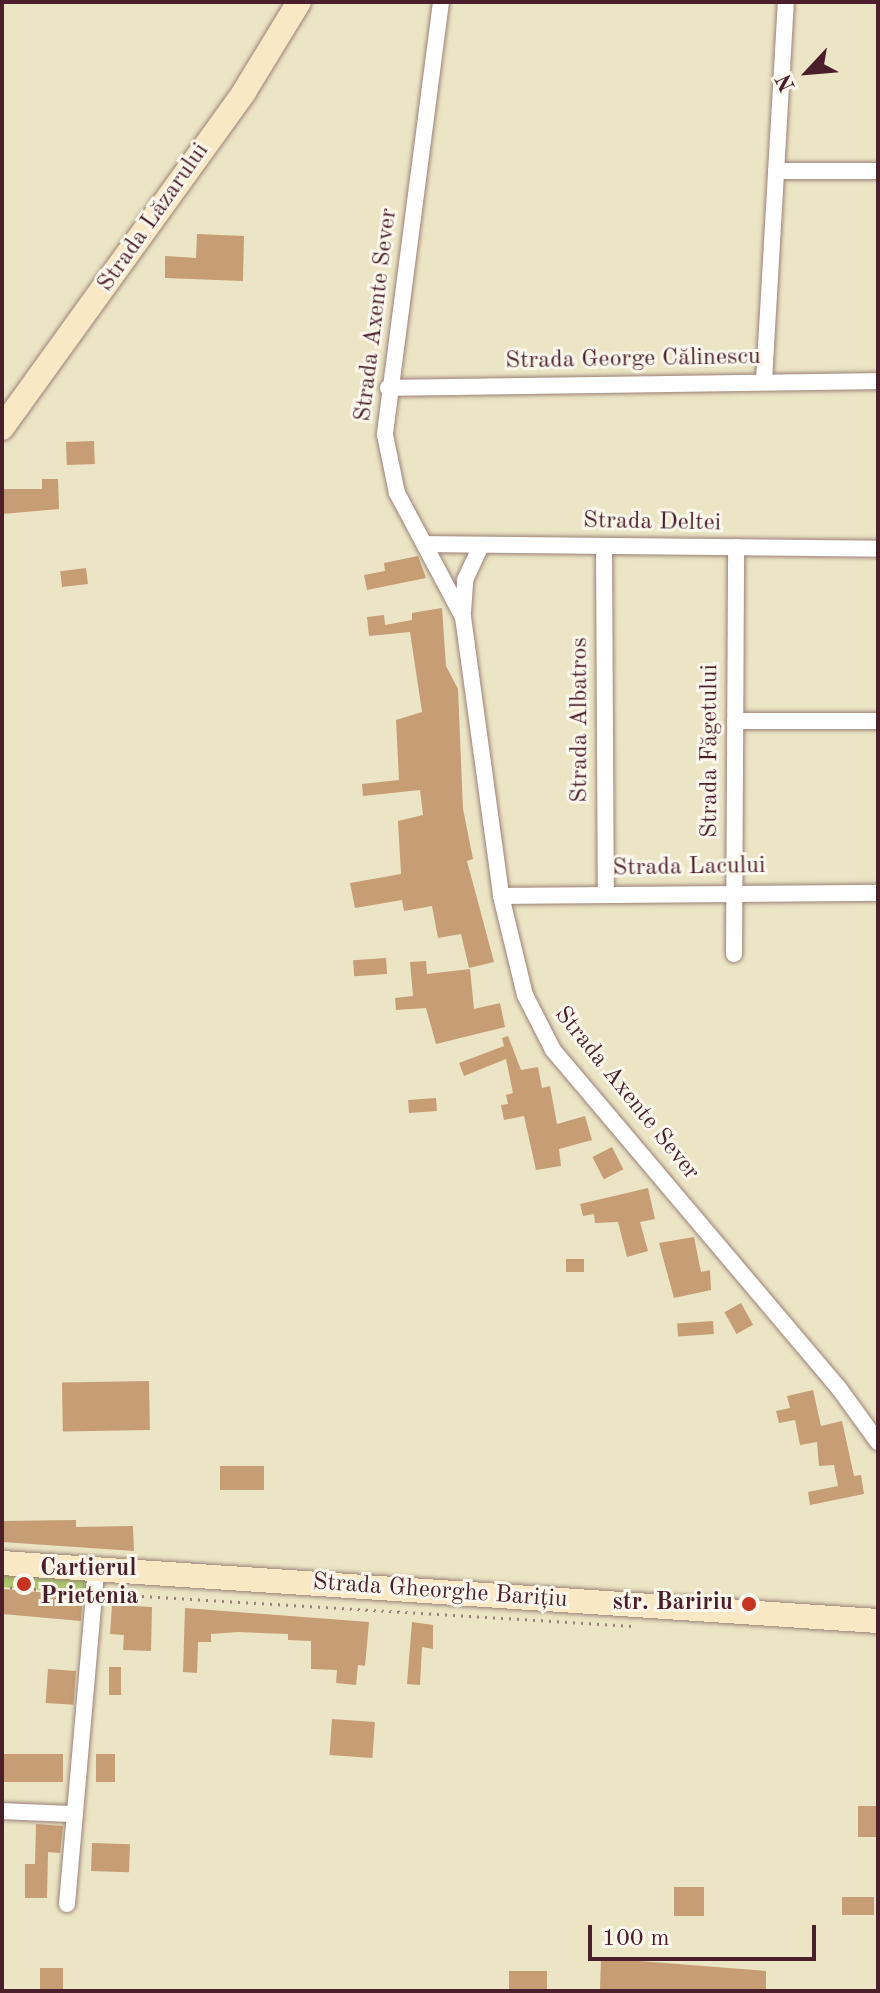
<!DOCTYPE html>
<meta charset="utf-8">
<style>
body{margin:0}
#map{position:relative;width:880px;height:1993px;overflow:hidden;background:#ece5c5;font-family:"Old Standard TT",serif}
div>[style]{position:absolute}
.green>*{inset:0;background:#abc66c;transform-origin:0 0}
.building>*{inset:0;background:#c69d74;transform-origin:0 0}
.path>*{height:3px;margin-top:-1.5px;transform-origin:0;background:repeating-linear-gradient(90deg,#9b8278 0 2px,transparent 0 8px)}
.roads{filter:drop-shadow(0 0 2px #9b8278) drop-shadow(0 0 2px #9b8278)}
.street>*{height:16px;margin:-8px;padding:0 8px;transform-origin:8px;border-radius:8px;background:#fff}
.secondary>*{height:24px;margin:-12px;padding:0 12px;transform-origin:12px;border-radius:12px;background:#f8e8c3}
.dots>*{width:22px;height:22px;translate:-50% -50%;box-sizing:border-box;border:4px solid #fbf7ec;border-radius:50%}
span{translate:-50% -50%;white-space:nowrap;text-align:center;line-height:1.15;-webkit-text-stroke:6px #fbf7ec;paint-order:stroke}
.street-label{font-size:24px;color:#4a1f2b}
.poi-label{font-size:24px;color:#4a1f2b;font-weight:700}
.left{translate:0 -50%;text-align:left}
.right{translate:-100% -50%;text-align:right}
.frame{position:absolute;inset:0;border:4px solid #4a1f2b;pointer-events:none}
.north{position:absolute;left:768px;top:32px;width:80px;height:80px;-webkit-text-stroke:6px #fbf7ec;paint-order:stroke;rotate:244deg;font-size:22px;font-weight:700;line-height:32px;text-align:center;color:#4a1f2b}
.north::after{content:'';display:block;margin:auto;width:28px;height:36px;background:#4a1f2b;clip-path:polygon(50% 0,100% 100%,50% 72%,0 100%)}
.scale{position:absolute;left:588px;top:1925px;width:228px;height:36px;box-sizing:border-box;border:4px solid #4a1f2b;border-top:0;padding-left:10px;font-size:24px;line-height:28px;white-space:nowrap;color:#4a1f2b;-webkit-text-stroke:6px #fbf7ec;paint-order:stroke}
</style>
<div id="map">
<div class="green">
<i style="left:2px;top:1563px;width:94px;height:24px;rotate:4deg"></i>
</div>
<div class="building">
<i style="clip-path:polygon(197px 234px,244px 236px,243px 281px,165px 278px,165px 256px,196px 258px)"></i>
<i style="left:94px;top:441px;width:23px;height:28px;rotate:88deg"></i>
<i style="clip-path:polygon(42px 479px,58px 479px,59px 509px,2px 514px,2px 489px,42px 489px)"></i>
<i style="clip-path:polygon(418px 556px,426px 578px,367px 590px,364px 575px,385px 571px,384px 563px)"></i>
<i style="left:86px;top:568px;width:16px;height:26px;rotate:83deg"></i>
<i style="clip-path:polygon(442px 608px,446px 666px,458px 689px,463px 809px,473px 859px,467px 861px,494px 962px,469px 968px,461px 934px,438px 938px,432px 906px,404px 911px,402px 900px,355px 908px,350px 883px,401px 874px,398px 821px,423px 815px,420px 790px,363px 796px,362px 784px,399px 780px,396px 720px,422px 712px,410px 632px,369px 636px,367px 617px,384px 615px,385px 625px,412px 620px,412px 613px)"></i>
<i style="left:386px;top:958px;width:16px;height:33px;rotate:86deg"></i>
<i style="clip-path:polygon(426px 961px,427px 974px,470px 969px,474px 1009px,500px 1003px,505px 1027px,436px 1044px,426px 1008px,396px 1010px,395px 998px,413px 996px,410px 962px)"></i>
<i style="clip-path:polygon(508px 1036px,521px 1070px,538px 1067px,542px 1088px,550px 1086px,557px 1124px,585px 1116px,592px 1140px,559px 1149px,561px 1166px,536px 1170px,524px 1116px,504px 1120px,501px 1105px,508px 1104px,506px 1095px,513px 1093px,506px 1059px,464px 1076px,459px 1063px,504px 1046px,502px 1038px)"></i>
<i style="left:436px;top:1098px;width:13px;height:28px;rotate:86deg"></i>
<i style="left:612px;top:1147px;width:25px;height:22px;rotate:63deg"></i>
<i style="clip-path:polygon(648px 1188px,655px 1219px,640px 1222px,648px 1251px,627px 1257px,618px 1222px,595px 1223px,594px 1214px,583px 1216px,580px 1204px)"></i>
<i style="clip-path:polygon(694px 1237px,701px 1272px,710px 1270px,711px 1290px,674px 1298px,659px 1243px)"></i>
<i style="left:566px;top:1259px;width:18px;height:13px"></i>
<i style="left:741px;top:1303px;width:25px;height:19px;rotate:61deg"></i>
<i style="left:713px;top:1321px;width:13px;height:36px;rotate:86deg"></i>
<i style="left:149px;top:1381px;width:49px;height:87px;rotate:89deg"></i>
<i style="clip-path:polygon(813px 1390px,821px 1426px,842px 1421px,854px 1476px,861px 1475px,864px 1494px,810px 1505px,808px 1492px,838px 1486px,834px 1465px,819px 1466px,817px 1442px,800px 1445px,795px 1420px,779px 1423px,776px 1411px,790px 1408px,787px 1396px)"></i>
<i style="left:264px;top:1466px;width:24px;height:44px;rotate:90deg"></i>
<i style="clip-path:polygon(76px 1520px,76px 1527px,133px 1526px,134px 1551px,2px 1542px,2px 1521px)"></i>
<i style="left:83px;top:1596px;width:25px;height:79px;rotate:95deg"></i>
<i style="clip-path:polygon(112px 1605px,152px 1607px,151px 1651px,123px 1650px,124px 1635px,110px 1634px)"></i>
<i style="clip-path:polygon(185px 1608px,369px 1622px,365px 1666px,358px 1665px,356px 1685px,336px 1683px,337px 1670px,311px 1669px,311px 1641px,288px 1640px,288px 1634px,238px 1632px,211px 1634px,211px 1642px,198px 1642px,197px 1673px,183px 1672px)"></i>
<i style="clip-path:polygon(412px 1622px,433px 1625px,433px 1649px,422px 1647px,420px 1685px,407px 1684px)"></i>
<i style="left:109px;top:1667px;width:12px;height:28px"></i>
<i style="left:48px;top:1669px;width:28px;height:34px;rotate:4deg"></i>
<i style="left:332px;top:1719px;width:43px;height:36px;rotate:4deg"></i>
<i style="left:2px;top:1754px;width:61px;height:28px"></i>
<i style="left:96px;top:1754px;width:19px;height:28px"></i>
<i style="left:858px;top:1806px;width:20px;height:31px"></i>
<i style="clip-path:polygon(36px 1824px,63px 1826px,60px 1853px,48px 1852px,47px 1898px,25px 1898px,25px 1864px,35px 1864px)"></i>
<i style="left:92px;top:1843px;width:38px;height:28px;rotate:2deg"></i>
<i style="left:674px;top:1887px;width:30px;height:29px"></i>
<i style="left:842px;top:1897px;width:32px;height:18px"></i>
<i style="clip-path:polygon(601px 1958px,766px 1971px,766px 1991px,600px 1989px)"></i>
<i style="left:40px;top:1968px;width:23px;height:23px"></i>
<i style="left:509px;top:1971px;width:38px;height:20px"></i>
</div>
<div class="path">
<i style="left:2px;top:1587px;width:76px;rotate:3.8deg"></i>
<i style="left:110px;top:1594px;width:524px;rotate:3.5deg"></i>
</div>
<div class="roads">
<div class="street">
<i style="left:441px;top:2px;width:437px;rotate:97.4deg"></i>
<i style="left:385px;top:435px;width:59px;rotate:78.3deg"></i>
<i style="left:397px;top:493px;width:140px;rotate:62deg"></i>
<i style="left:463px;top:617px;width:282px;rotate:82.2deg"></i>
<i style="left:501px;top:896px;width:102px;rotate:76.4deg"></i>
<i style="left:525px;top:995px;width:62px;rotate:63deg"></i>
<i style="left:553px;top:1050px;width:441px;rotate:49.8deg"></i>
<i style="left:838px;top:1387px;width:68px;rotate:54deg"></i>
<i style="left:776px;top:171px;width:102px"></i>
<i style="left:764px;top:381px;width:380px;rotate:-86.7deg"></i>
<i style="left:388px;top:388px;width:490px;rotate:-0.8deg"></i>
<i style="left:426px;top:544px;width:452px;rotate:0.6deg"></i>
<i style="left:604px;top:546px;width:347px;rotate:89.7deg"></i>
<i style="left:463px;top:612px;width:32px;rotate:-86deg"></i>
<i style="left:465px;top:580px;width:38px;rotate:-65deg"></i>
<i style="left:735px;top:721px;width:143px"></i>
<i style="left:501px;top:896px;width:377px;rotate:-0.5deg"></i>
<i style="left:734px;top:954px;width:407px;rotate:-89.7deg"></i>
<i style="left:2px;top:1811px;width:73px;rotate:2.4deg"></i>
<i style="left:67px;top:1904px;width:335px;rotate:-85deg"></i>
</div>
<div class="secondary">
<i style="left:2px;top:428px;width:414px;rotate:-54.2deg"></i>
<i style="left:244px;top:92px;width:105px;rotate:-58.6deg"></i>
<i style="left:2px;top:1563px;width:878px;rotate:3.79deg"></i>
</div>
</div>
<div class="dots">
<i style="left:24px;top:1584px;background:#c8321e"></i>
<i style="left:749px;top:1604px;background:#c8321e"></i>
</div>
<div class="street-label">
<span style="left:154px;top:218px;rotate:-55deg">Strada Lăzarului</span>
<span style="left:377px;top:315px;rotate:-83deg">Strada Axente Sever</span>
<span style="left:633px;top:360px;rotate:-1deg">Strada George Călinescu</span>
<span style="left:652px;top:523px;rotate:1deg">Strada Deltei</span>
<span style="left:581px;top:720px;rotate:-90deg">Strada Albatros</span>
<span style="left:711px;top:751px;rotate:-90deg">Strada Făgetului</span>
<span style="left:689px;top:868px;rotate:-1deg">Strada Lacului</span>
<span style="left:626px;top:1094px;rotate:51deg">Strada Axente Sever</span>
<span style="left:440px;top:1592px;rotate:4deg">Strada Gheorghe Barițiu</span>
</div>
<div class="poi-label">
<span class="left" style="left:40px;top:1584px">Cartierul<br>Prietenia</span>
<span class="right" style="left:733px;top:1604px">str. Baririu</span>
</div>
<div class="frame"></div>
<div class="north">N</div>
<div class="scale">100 m</div>
</div>
